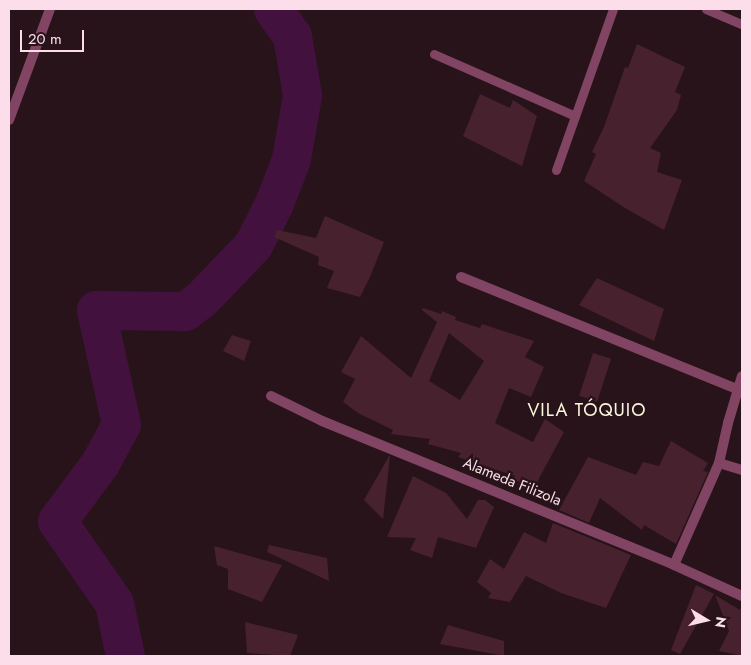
<!DOCTYPE html>
<meta charset="utf-8">
<style>
body{margin:0}
#map{position:relative;width:751px;height:665px;overflow:hidden;background:#28131a;font-family:Jost,sans-serif}
div>[style]{position:absolute}
.river>*{height:39px;margin:-19.5px;padding:0 19.5px;transform-origin:19.5px;border-radius:19.5px;background:#43113d}
.building>*{inset:0;background:#47212d;transform-origin:0 0}
.lane>*{height:9px;margin:-4.5px;padding:0 4.5px;transform-origin:4.5px;border-radius:4.5px;background:#814462}
.street>*{height:10px;margin:-5px;padding:0 5px;transform-origin:5px;border-radius:5px;background:#814462}
span{translate:-50% -50%;white-space:nowrap;text-align:center;line-height:1.15;-webkit-text-stroke:4.5px #28131a;paint-order:stroke}
.street-label{font-size:15px;color:#fbdeea}
.quarter-label{font-size:18px;color:#fbf7df;letter-spacing:1px}
.frame{position:absolute;inset:0;border:10px solid #fbdeea;pointer-events:none}
.north{position:absolute;left:681px;top:595px;width:50px;height:50px;-webkit-text-stroke:4px #28131a;paint-order:stroke;rotate:99deg;font-size:14px;font-weight:700;line-height:20px;text-align:center;color:#fbdeea}
.north::after{content:'';display:block;margin:auto;width:18px;height:22px;background:#fbdeea;clip-path:polygon(50% 0,100% 100%,50% 72%,0 100%)}
.scale{position:absolute;left:20px;top:30px;width:64px;height:22px;box-sizing:border-box;border:2px solid #fbdeea;border-top:0;padding-left:6px;font-size:15px;line-height:18px;white-space:nowrap;color:#fbdeea;-webkit-text-stroke:4px #28131a;paint-order:stroke}
</style>
<div id="map">
<div class="river">
<i style="left:125px;top:656px;width:54px;rotate:-101.7deg"></i>
<i style="left:114px;top:603px;width:100px;rotate:-124.8deg"></i>
<i style="left:57px;top:521px;width:72px;rotate:-53.4deg"></i>
<i style="left:100px;top:463px;width:44px;rotate:-61.7deg"></i>
<i style="left:121px;top:424px;width:117px;rotate:-102.4deg"></i>
<i style="left:96px;top:310px;width:89px;rotate:0.6deg"></i>
<i style="left:185px;top:311px;width:20px;rotate:-37deg"></i>
<i style="left:201px;top:299px;width:75px;rotate:-46.1deg"></i>
<i style="left:253px;top:245px;width:47px;rotate:-63.4deg"></i>
<i style="left:274px;top:203px;width:47px;rotate:-68.9deg"></i>
<i style="left:291px;top:159px;width:65px;rotate:-80.2deg"></i>
<i style="left:302px;top:95px;width:60px;rotate:-99.6deg"></i>
<i style="left:292px;top:36px;width:33px;rotate:-125deg"></i>
</div>
<div class="building">
<i style="clip-path:polygon(637px 44px,685px 67px,675px 92px,681px 95px,677px 110px,650px 148px,661px 153px,657px 172px,682px 180px,664px 230px,625px 208px,584px 181px,596px 154px,592px 152px,604px 127px,625px 67px,628px 68px)"></i>
<i style="clip-path:polygon(480px 94px,510px 108px,513px 100px,537px 116px,522px 166px,463px 136px)"></i>
<i style="clip-path:polygon(325px 216px,384px 242px,370px 277px,360px 297px,327px 288px,334px 271px,318px 265px,319px 257px,274px 237px,277px 230px,316px 238px)"></i>
<i style="clip-path:polygon(597px 278px,664px 309px,654px 341px,579px 305px)"></i>
<i style="clip-path:polygon(evenodd,423px 308px,441px 314px,442px 311px,456px 317px,455px 320px,480px 328px,482px 324px,534px 341px,525px 357px,544px 367px,531px 397px,509px 388px,495px 423px,533px 442px,545px 419px,564px 432px,535px 486px,513px 480px,515px 476px,458px 457px,461px 453px,428px 444px,430px 439px,391px 434px,393px 430px,358px 413px,343px 402px,355px 379px,341px 372px,361px 336px,411px 378px,437px 322px,422px 310px,423px 308px,449px 333px,484px 361px,460px 400px,429px 381px,449px 333px)"></i>
<i style="clip-path:polygon(232px 335px,251px 341px,244px 361px,223px 351px)"></i>
<i style="left:593px;top:353px;width:19px;height:45px;rotate:18deg"></i>
<i style="clip-path:polygon(671px 441px,708px 463px,703px 471px,708px 472px,676px 544px,644px 525px,642px 530px,600px 498px,589px 523px,559px 510px,588px 457px,636px 475px,643px 462px,659px 466px)"></i>
<i style="clip-path:polygon(389px 456px,390px 456px,383px 519px,364px 500px)"></i>
<i style="clip-path:polygon(413px 476px,446px 493px,467px 519px,478px 500px,485px 500px,494px 507px,476px 548px,438px 537px,432px 558px,410px 550px,416px 538px,387px 537px)"></i>
<i style="clip-path:polygon(553px 523px,631px 555px,606px 608px,561px 593px,526px 576px,510px 602px,488px 598px,491px 593px,477px 582px,490px 559px,504px 569px,524px 532px,546px 543px)"></i>
<i style="clip-path:polygon(269px 545px,327px 558px,329px 581px,267px 552px)"></i>
<i style="clip-path:polygon(214px 546px,282px 565px,262px 602px,228px 589px,228px 569px,217px 565px)"></i>
<i style="clip-path:polygon(696px 585px,714px 594px,680px 654px,671px 650px)"></i>
<i style="clip-path:polygon(715px 595px,740px 610px,742px 605px,742px 656px,719px 651px,729px 631px)"></i>
<i style="clip-path:polygon(245px 622px,298px 635px,290px 656px,247px 653px)"></i>
<i style="clip-path:polygon(448px 625px,504px 641px,504px 656px,440px 644px)"></i>
</div>
<div class="lane">
<i style="left:706px;top:9px;width:39px;rotate:23deg"></i>
<i style="left:434px;top:54px;width:154px;rotate:23.7deg"></i>
<i style="left:556px;top:170px;width:171px;rotate:-70.5deg"></i>
</div>
<div class="street">
<i style="left:9px;top:120px;width:118px;rotate:-69.7deg"></i>
<i style="left:461px;top:277px;width:298px;rotate:22.1deg"></i>
<i style="left:271px;top:396px;width:57px;rotate:26.1deg"></i>
<i style="left:322px;top:421px;width:380px;rotate:22.2deg"></i>
<i style="left:674px;top:565px;width:75px;rotate:24.5deg"></i>
<i style="left:719px;top:463px;width:24px;rotate:17deg"></i>
<i style="left:674px;top:565px;width:111px;rotate:-66.2deg"></i>
<i style="left:719px;top:463px;width:41px;rotate:-77.3deg"></i>
<i style="left:728px;top:423px;width:49px;rotate:-73.4deg"></i>
</div>
<div class="street-label">
<span style="left:512px;top:482px;rotate:22deg">Alameda Filizola</span>
</div>
<div class="quarter-label">
<span style="left:587px;top:410px">VILA TÓQUIO</span>
</div>
<div class="frame"></div>
<div class="north">N</div>
<div class="scale">20 m</div>
</div>
